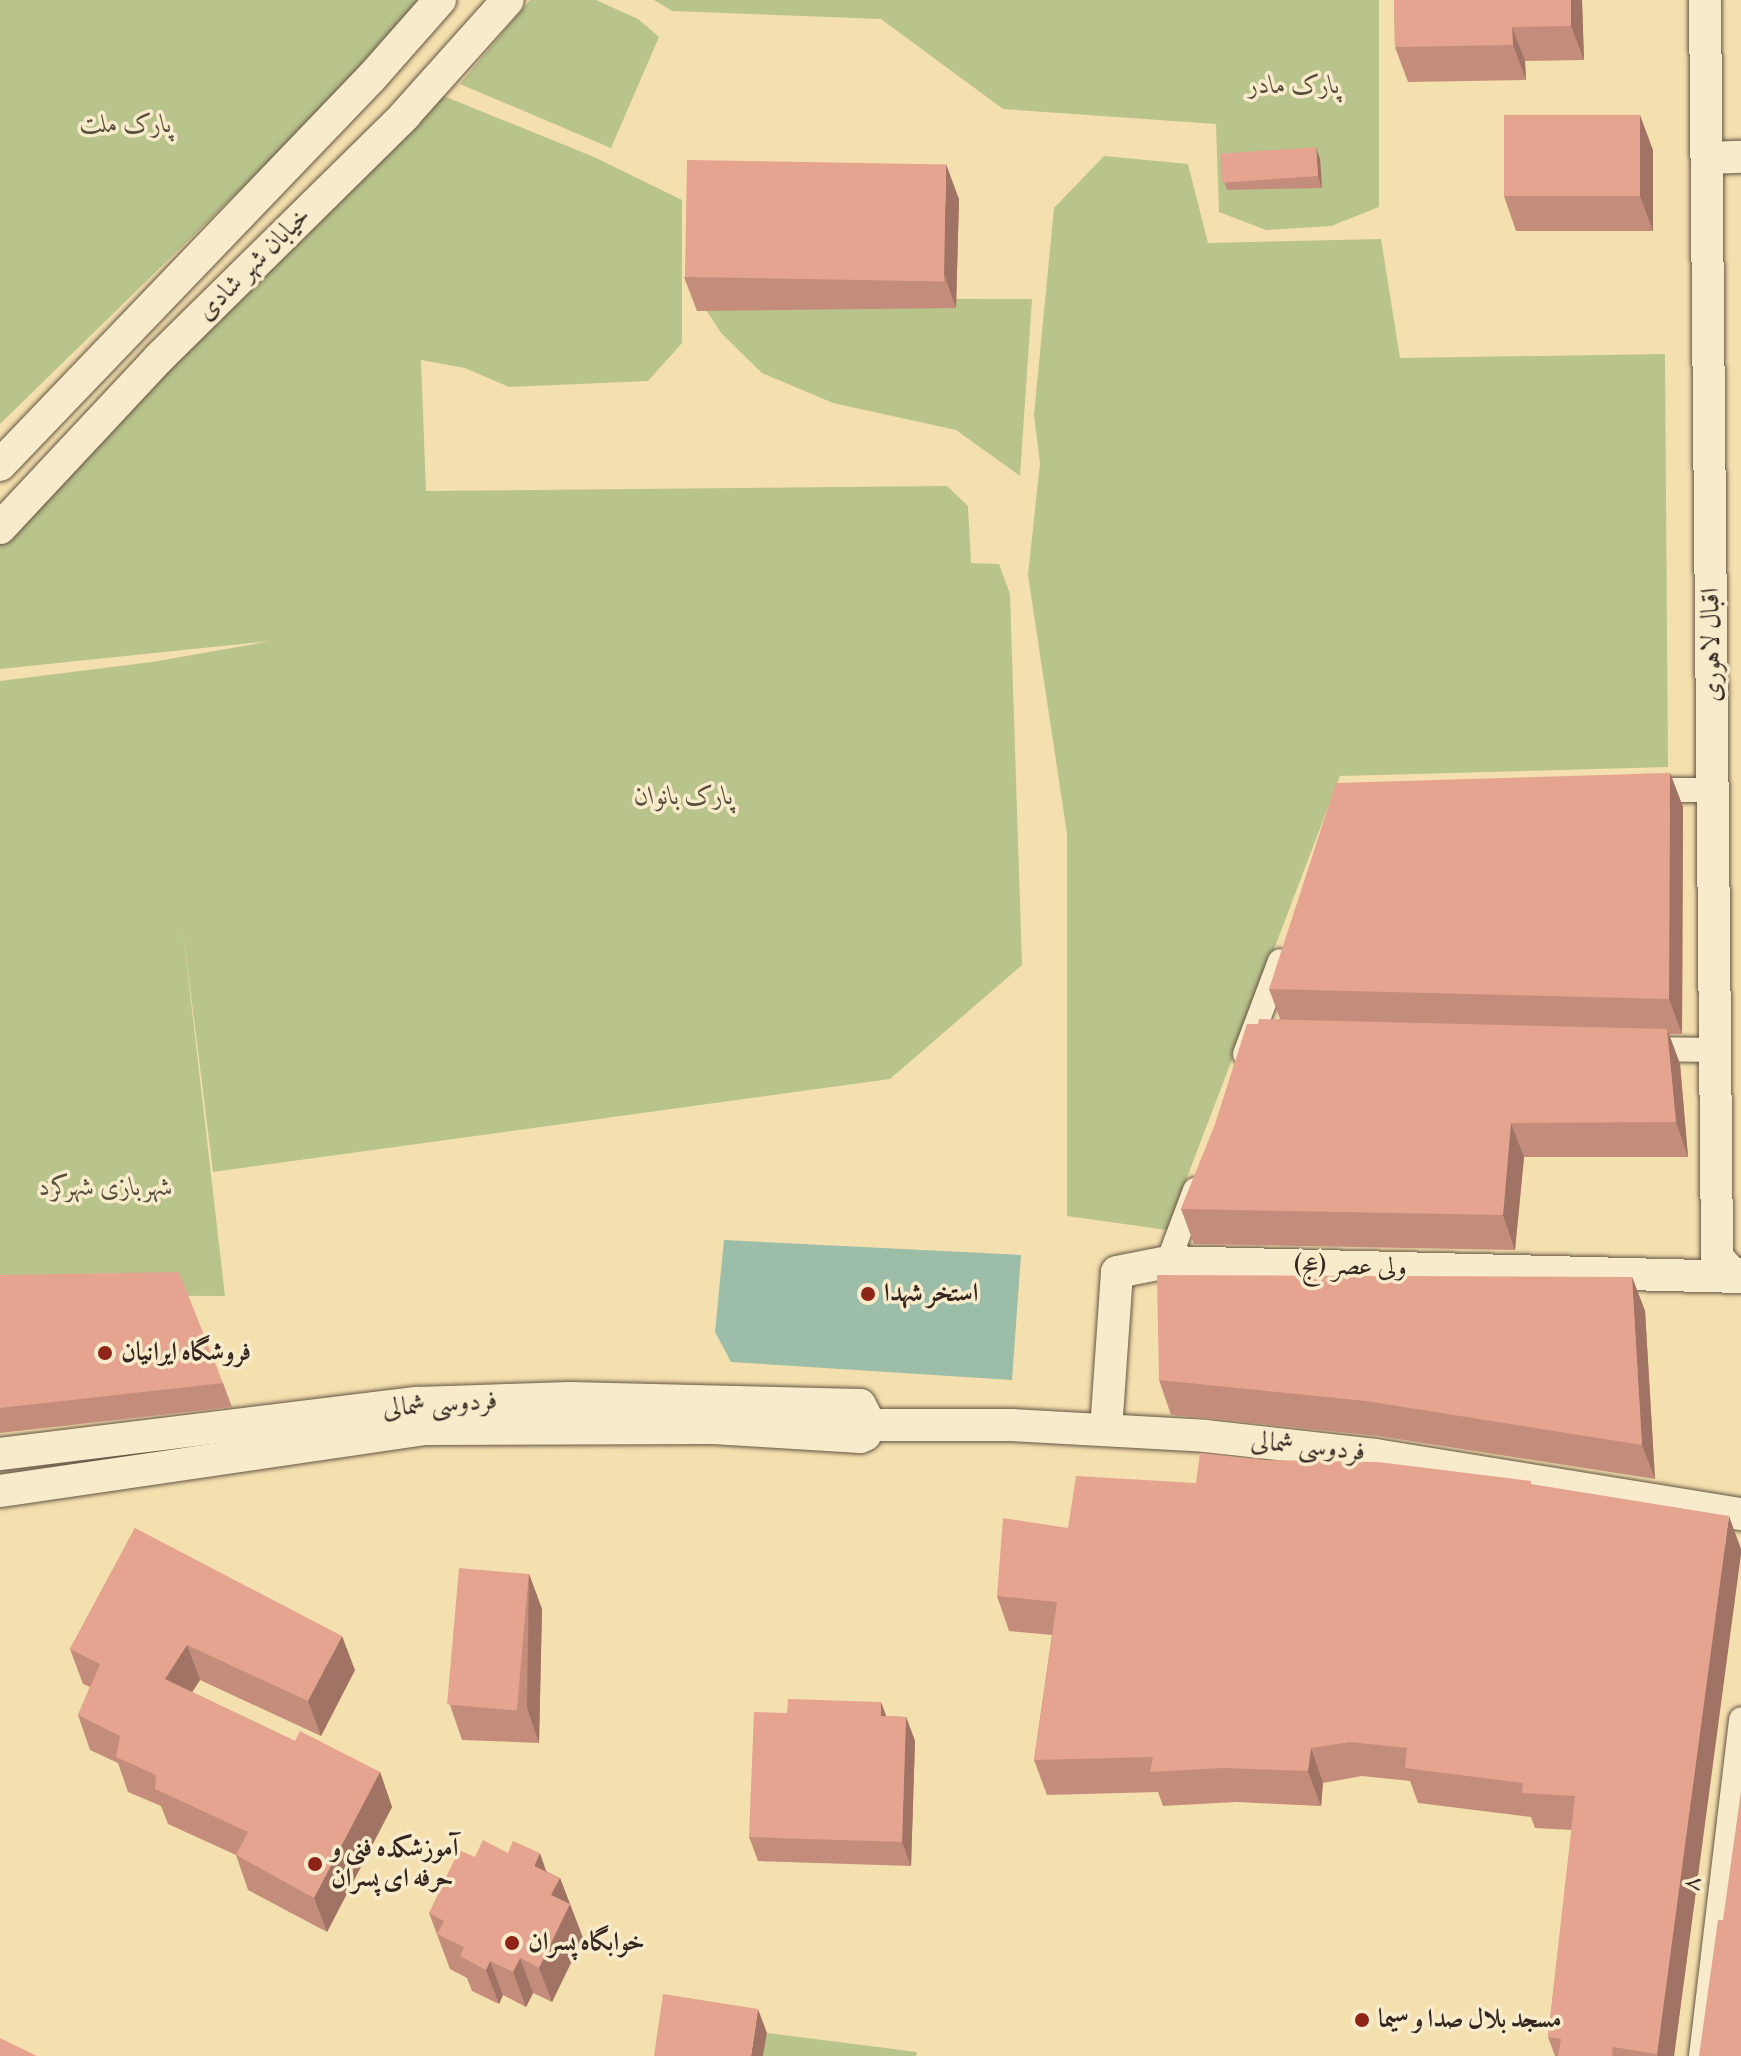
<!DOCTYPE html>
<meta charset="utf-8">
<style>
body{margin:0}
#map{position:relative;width:1741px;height:2056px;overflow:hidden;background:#f4e0af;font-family:"Libre Bodoni",Amiri,serif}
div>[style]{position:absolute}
.green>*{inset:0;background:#b9c38c}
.water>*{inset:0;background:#9cbda7}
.roads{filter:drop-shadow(0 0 2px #645544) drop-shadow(0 0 2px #645544)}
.minor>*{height:24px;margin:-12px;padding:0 12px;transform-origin:12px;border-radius:12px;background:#f8ebcb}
.secondary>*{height:32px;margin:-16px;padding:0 16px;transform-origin:16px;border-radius:16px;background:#f8ebcb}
.wall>*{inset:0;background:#c48d7b}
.shaded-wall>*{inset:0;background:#a07364}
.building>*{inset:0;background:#e4a48f;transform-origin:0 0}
.dots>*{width:22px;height:22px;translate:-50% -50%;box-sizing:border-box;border:4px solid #f8ebcb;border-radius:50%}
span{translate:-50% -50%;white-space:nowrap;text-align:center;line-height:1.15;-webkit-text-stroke:7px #f8ebcb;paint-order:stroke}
.park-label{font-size:26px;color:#554e3b;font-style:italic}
.street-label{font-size:26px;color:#342720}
.poi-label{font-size:26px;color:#342720;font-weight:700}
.left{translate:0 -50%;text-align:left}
</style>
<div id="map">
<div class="green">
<i style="clip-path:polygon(0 0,420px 0,376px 57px,0 424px)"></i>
<i style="clip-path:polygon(530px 0,596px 0,638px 19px,659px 37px,611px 148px,460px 84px)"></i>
<i style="clip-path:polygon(654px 0,1379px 0,1379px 207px,1331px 226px,1266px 230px,1219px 212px,1216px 124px,1003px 109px,881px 19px,672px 11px)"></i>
<i style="clip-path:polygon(429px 90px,594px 157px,682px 200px,682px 343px,648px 381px,509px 387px,465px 368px,421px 360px,426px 491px,947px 486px,968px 506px,971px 563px,999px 564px,1010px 594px,1022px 965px,890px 1079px,213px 1172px,182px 923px,225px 1296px,0 1295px,0 681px,152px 662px,271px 641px,0 669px,0 538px)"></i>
<i style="clip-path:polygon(1104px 156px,1188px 164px,1208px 243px,1381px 239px,1400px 358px,1665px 354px,1668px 767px,1340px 776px,1167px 1230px,1067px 1216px,1067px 834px,1028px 575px,1040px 463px,1034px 415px,1054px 208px)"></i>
<i style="clip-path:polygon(698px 298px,1032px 299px,1020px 476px,956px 430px,833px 403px,762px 373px,722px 334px)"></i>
<i style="clip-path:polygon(767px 2033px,917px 2052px,916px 2056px,763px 2056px)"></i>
</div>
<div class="water">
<i style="clip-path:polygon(724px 1240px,1021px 1255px,1012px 1380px,731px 1362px,715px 1332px)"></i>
</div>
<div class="roads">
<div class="minor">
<i style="left:1646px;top:790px;width:68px"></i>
<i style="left:1642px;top:1049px;width:75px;rotate:0.8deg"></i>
<i style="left:1245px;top:1054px;width:99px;rotate:-69.4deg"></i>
<i style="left:1168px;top:1262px;width:77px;rotate:-69.4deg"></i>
<i style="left:1701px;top:2056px;width:339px;rotate:-83.2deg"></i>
</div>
<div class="secondary">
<i style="left:1705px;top:0;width:1257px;rotate:89.45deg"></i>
<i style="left:1717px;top:1257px;width:27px;rotate:48deg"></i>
<i style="left:1735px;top:1277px;width:7px;rotate:-27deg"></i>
<i style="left:1707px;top:158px;width:34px;rotate:-2deg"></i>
<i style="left:0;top:465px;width:538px;rotate:-46.21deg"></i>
<i style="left:372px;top:77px;width:103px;rotate:-48.6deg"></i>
<i style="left:0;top:528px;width:233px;rotate:-46.9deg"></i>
<i style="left:159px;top:358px;width:346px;rotate:-44.6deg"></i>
<i style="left:405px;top:115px;width:154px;rotate:-48.2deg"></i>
<i style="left:870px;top:1425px;width:141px"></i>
<i style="left:1011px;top:1425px;width:194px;rotate:3.2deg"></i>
<i style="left:1205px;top:1436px;width:172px;rotate:6.3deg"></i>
<i style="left:1376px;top:1455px;width:370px;rotate:9.2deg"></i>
<i style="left:1106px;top:1430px;width:158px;rotate:-86deg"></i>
<i style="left:1117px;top:1272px;width:52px;rotate:-11.1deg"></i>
<i style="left:1168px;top:1262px;width:573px;rotate:1.5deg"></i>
<i style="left:0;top:1454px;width:421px;rotate:-7deg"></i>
<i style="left:418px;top:1403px;width:152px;rotate:-1.9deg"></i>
<i style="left:570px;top:1398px;width:290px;rotate:1.4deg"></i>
<i style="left:860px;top:1405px;width:22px;rotate:63deg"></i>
<i style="left:870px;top:1425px;width:11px;rotate:117deg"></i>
<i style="left:865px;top:1435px;width:5px;rotate:158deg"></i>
<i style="left:860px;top:1437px;width:147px;rotate:-176.5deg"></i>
<i style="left:713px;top:1428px;width:288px;rotate:179.8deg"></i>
<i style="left:425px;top:1429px;width:429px;rotate:171.7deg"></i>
</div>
</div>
<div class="wall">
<i style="clip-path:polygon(1394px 0,1582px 0,1584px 60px,1525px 61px,1526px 80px,1408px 82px,1395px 47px)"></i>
<i style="clip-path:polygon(1653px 150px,1653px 231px,1516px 231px,1504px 196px)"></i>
<i style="clip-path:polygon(1320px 159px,1322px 188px,1227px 190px,1223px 178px)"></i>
<i style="clip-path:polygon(959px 199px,956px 308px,697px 311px,684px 277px)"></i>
<i style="clip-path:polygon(1670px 773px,1683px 807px,1682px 1034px,1669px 1034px,1680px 1064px,1688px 1157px,1524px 1157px,1515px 1250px,1194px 1244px,1181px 1209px,1258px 1024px,1280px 1019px,1269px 989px)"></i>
<i style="clip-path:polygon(0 1275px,223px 1383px,232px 1407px,0 1433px)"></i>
<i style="clip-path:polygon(1632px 1277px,1645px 1311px,1655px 1479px,1378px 1436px,1171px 1415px,1159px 1380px)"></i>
<i style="clip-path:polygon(1196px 1483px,1532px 1485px,1741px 1549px,1674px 2056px,1555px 2056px,1548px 2037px,1572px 1830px,1535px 1828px,1531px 1817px,1418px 1803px,1410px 1781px,1362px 1776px,1323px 1783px,1321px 1806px,1236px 1802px,1163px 1806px,1158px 1792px,1047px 1795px,1034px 1760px,1052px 1635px,1009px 1631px,997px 1596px,1068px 1528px)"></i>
<i style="clip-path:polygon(135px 1528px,355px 1670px,321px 1736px,200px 1680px,192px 1692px,295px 1741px,380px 1772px,392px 1807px,327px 1932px,248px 1890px,236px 1855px,168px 1824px,161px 1806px,128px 1792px,118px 1763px,90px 1750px,78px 1715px,90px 1687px,83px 1684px,70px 1649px)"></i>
<i style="clip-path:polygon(529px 1574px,542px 1609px,539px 1743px,462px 1740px,450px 1705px)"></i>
<i style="clip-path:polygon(886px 1716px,906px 1717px,915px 1741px,911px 1866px,758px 1861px,749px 1837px)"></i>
<i style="clip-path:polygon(475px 1857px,546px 1871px,560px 1878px,583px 1938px,552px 2002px,533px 1993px,526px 2007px,503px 1995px,499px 2004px,472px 1991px,467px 1978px,450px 1969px,429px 1913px)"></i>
</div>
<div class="shaded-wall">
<i style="clip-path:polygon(1571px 0,1582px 0,1584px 60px,1571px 26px)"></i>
<i style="clip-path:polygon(1512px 27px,1525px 61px,1526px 80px,1513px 45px)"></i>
<i style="clip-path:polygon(1640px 115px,1653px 150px,1653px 231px,1640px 196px)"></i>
<i style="clip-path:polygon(1316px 147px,1320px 159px,1322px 188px,1318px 176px)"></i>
<i style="clip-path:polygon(946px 164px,959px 199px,956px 308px,944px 274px)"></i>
<i style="clip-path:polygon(1670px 773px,1683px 807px,1682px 1034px,1669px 999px)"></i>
<i style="clip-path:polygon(1667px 1029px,1680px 1064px,1688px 1157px,1676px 1122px)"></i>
<i style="clip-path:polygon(1511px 1123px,1524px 1157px,1515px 1250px,1503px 1215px)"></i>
<i style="clip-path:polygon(1632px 1277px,1645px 1311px,1655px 1479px,1642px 1445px)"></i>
<i style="clip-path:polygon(1729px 1516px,1741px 1549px,1741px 1554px,1674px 2056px,1658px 2056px,1657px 2054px)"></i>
<i style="clip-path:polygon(529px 1574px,542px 1609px,539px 1743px,527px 1708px)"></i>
<i style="clip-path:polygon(342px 1636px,355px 1670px,321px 1736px,308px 1701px)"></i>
<i style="clip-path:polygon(187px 1645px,200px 1680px,178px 1714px,165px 1679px)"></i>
<i style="clip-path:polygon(881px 1702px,890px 1726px,881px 1716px)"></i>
<i style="clip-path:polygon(906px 1717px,915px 1741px,911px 1866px,902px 1842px)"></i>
<i style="clip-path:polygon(1311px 1748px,1323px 1783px,1321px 1806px,1308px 1771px)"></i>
<i style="clip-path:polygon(380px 1772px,392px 1807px,327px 1932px,314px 1898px)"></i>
<i style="clip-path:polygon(540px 1853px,552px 1888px,534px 1866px)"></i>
<i style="clip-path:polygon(560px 1878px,583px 1938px,552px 2002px,539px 1968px,551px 1895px)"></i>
<i style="clip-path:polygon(520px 1958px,533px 1993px,526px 2007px,513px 1972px)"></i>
<i style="clip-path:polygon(490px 1961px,503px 1995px,499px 2004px,486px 1970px)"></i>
<i style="clip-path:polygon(758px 2009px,767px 2033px,763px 2056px,751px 2056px)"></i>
</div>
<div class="building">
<i style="clip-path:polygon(1394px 0,1571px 0,1571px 26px,1512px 27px,1513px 45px,1395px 47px)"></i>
<i style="left:1504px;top:115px;width:136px;height:81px"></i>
<i style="left:1316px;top:147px;width:29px;height:96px;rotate:86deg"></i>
<i style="left:687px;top:160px;width:259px;height:117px;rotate:1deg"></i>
<i style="clip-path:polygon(1670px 773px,1669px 999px,1269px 989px,1336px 783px)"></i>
<i style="clip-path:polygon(1259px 1019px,1667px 1029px,1676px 1122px,1511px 1123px,1503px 1215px,1181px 1209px,1215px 1124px,1247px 1024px,1258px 1024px)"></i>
<i style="clip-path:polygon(179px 1272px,223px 1383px,0 1408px,0 1275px)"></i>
<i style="clip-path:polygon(1157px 1275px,1632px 1277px,1642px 1445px,1366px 1401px,1159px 1380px)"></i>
<i style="clip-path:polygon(1200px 1453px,1265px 1460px,1378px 1462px,1531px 1481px,1531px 1484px,1729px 1516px,1657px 2054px,1613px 2047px,1612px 2056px,1558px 2056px,1561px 2039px,1548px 2037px,1575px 1796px,1522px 1793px,1523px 1783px,1405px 1768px,1407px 1748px,1350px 1742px,1311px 1748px,1308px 1771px,1223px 1768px,1150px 1772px,1153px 1757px,1034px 1760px,1057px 1602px,997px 1596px,1003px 1518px,1068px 1528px,1076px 1476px,1196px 1483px)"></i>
<i style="clip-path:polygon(135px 1528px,342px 1636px,308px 1701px,187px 1645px,165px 1679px,295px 1741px,300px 1731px,380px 1772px,314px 1898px,236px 1855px,248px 1832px,155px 1789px,156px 1775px,116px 1757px,120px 1736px,78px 1715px,100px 1664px,70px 1649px)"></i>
<i style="left:459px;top:1568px;width:70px;height:137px;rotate:5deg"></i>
<i style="clip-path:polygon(788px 1699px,881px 1702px,881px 1716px,906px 1717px,902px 1842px,749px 1837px,754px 1712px,787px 1713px)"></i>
<i style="clip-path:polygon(1741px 1791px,1741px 2056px,1699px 2056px,1718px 1920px,1723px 1920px)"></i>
<i style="clip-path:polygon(483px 1840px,508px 1853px,513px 1841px,540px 1853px,534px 1866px,560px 1878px,551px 1895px,570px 1904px,539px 1968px,520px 1958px,513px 1972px,490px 1961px,486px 1970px,460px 1956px,464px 1947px,437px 1934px,444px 1921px,429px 1913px,459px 1850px,475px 1857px)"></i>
<i style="clip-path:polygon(663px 1994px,758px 2009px,751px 2056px,654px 2056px)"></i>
<i style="clip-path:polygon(0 2038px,37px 2056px,0 2056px)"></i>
</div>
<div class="dots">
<i style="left:868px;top:1294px;background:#8f2418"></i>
<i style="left:105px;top:1353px;background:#8f2418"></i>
<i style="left:315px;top:1864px;background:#8f2418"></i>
<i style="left:512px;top:1943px;background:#8f2418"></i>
<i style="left:1362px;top:2020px;background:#8f2418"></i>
</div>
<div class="park-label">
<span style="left:1294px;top:86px">پارک مادر</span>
<span style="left:126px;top:125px">پارک ملت</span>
<span style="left:684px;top:797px">پارک بانوان</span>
<span style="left:106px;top:1188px">شهربازی شهرکرد</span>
</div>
<div class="street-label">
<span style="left:254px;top:264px;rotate:-45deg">خیابان شهر شادی</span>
<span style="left:1712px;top:645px;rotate:-91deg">اقبال لاهوری</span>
<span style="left:1350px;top:1267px;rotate:1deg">ولی عصر (عج)</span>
<span style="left:440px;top:1405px;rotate:-4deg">فردوسی شمالی</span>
<span style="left:1308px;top:1447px;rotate:6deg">فردوسی شمالی</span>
<span style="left:1692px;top:1884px;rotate:-84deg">۸</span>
</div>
<div class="poi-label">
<span class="left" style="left:884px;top:1294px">استخر شهدا</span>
<span class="left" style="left:121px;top:1353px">فروشگاه ایرانیان</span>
<span class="left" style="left:331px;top:1864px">آموزشکده فنی و<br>حرفه ای پسران</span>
<span class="left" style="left:528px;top:1943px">خوابگاه پسران</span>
<span class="left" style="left:1378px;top:2020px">مسجد بلال صدا و سیما</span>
</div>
</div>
